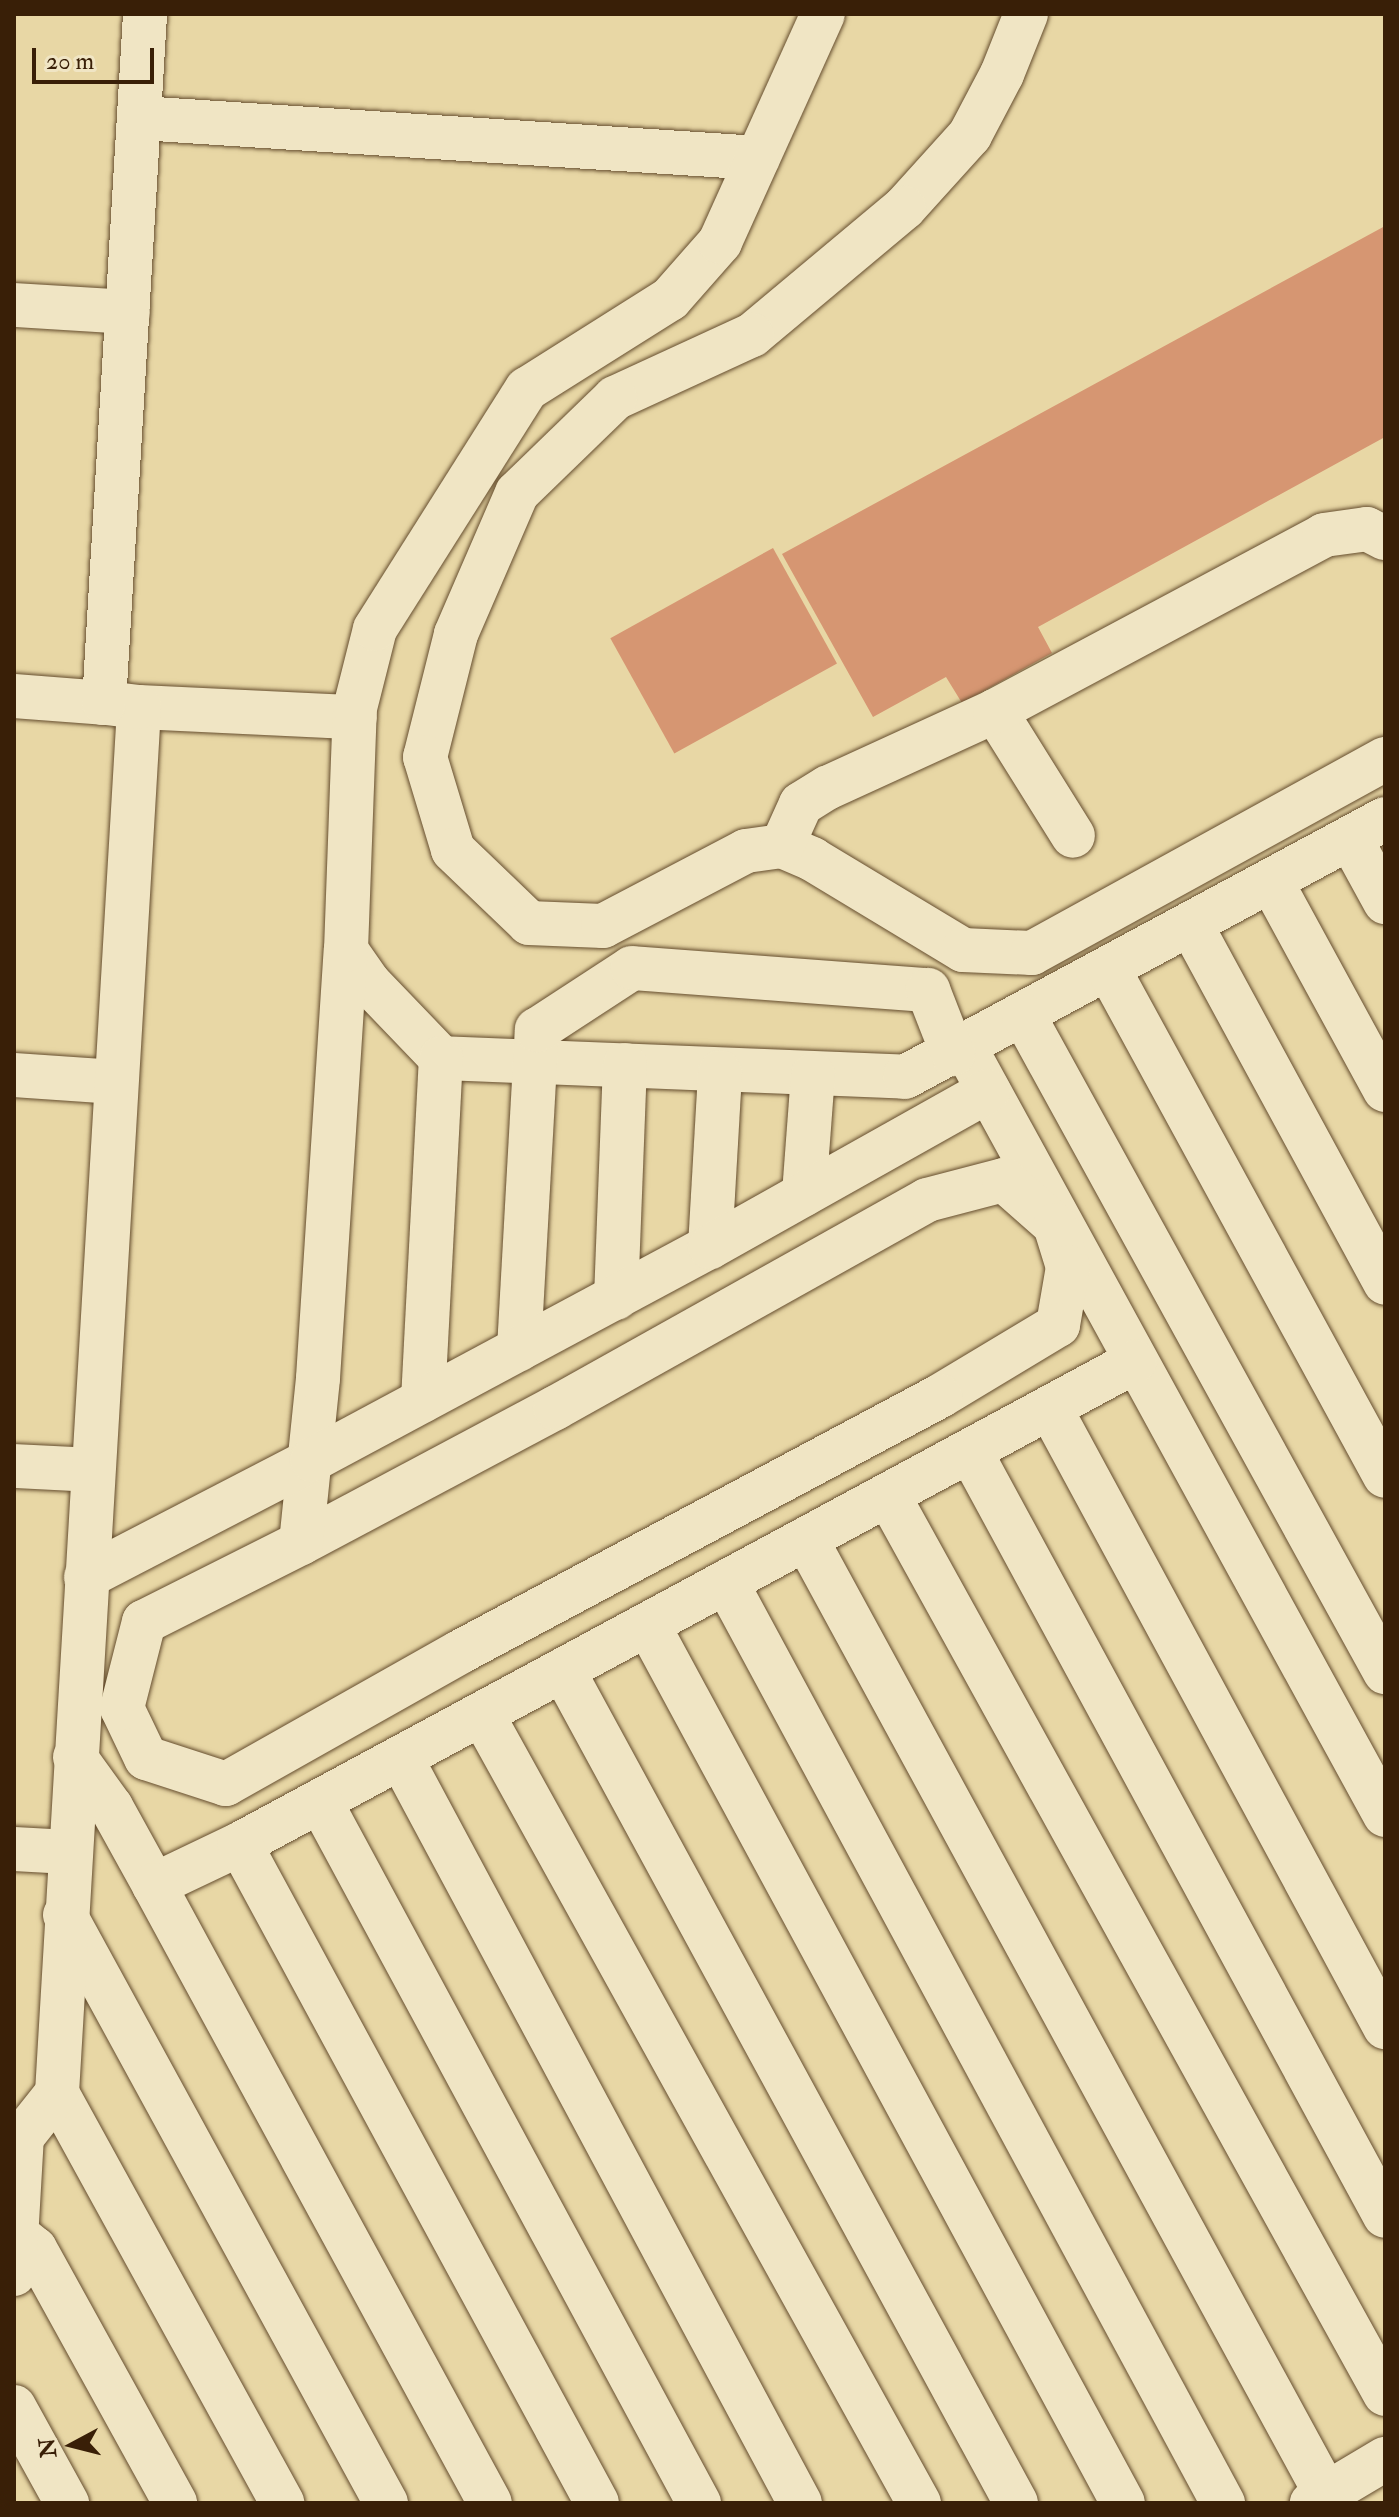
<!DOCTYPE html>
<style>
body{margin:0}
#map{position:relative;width:1399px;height:2517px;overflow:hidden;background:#e8d7a5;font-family:"IM FELL Double Pica",serif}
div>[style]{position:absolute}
.building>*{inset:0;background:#d69672;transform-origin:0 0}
.roads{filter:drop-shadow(0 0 2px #654d2e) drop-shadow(0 0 2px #654d2e)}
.minor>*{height:44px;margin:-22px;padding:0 22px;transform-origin:22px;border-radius:22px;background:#f0e5c4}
span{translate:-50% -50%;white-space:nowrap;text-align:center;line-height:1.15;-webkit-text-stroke:6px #f0e5c4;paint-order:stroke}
.frame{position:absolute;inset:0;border:16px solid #391f07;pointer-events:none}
.north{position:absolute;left:32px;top:2405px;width:80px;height:80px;-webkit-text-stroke:6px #f0e5c4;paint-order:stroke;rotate:263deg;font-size:22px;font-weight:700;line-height:32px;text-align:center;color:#391f07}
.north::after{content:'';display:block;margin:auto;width:28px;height:36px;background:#391f07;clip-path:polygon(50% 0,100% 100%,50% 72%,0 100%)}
.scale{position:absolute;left:32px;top:48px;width:122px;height:36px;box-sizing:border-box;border:4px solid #391f07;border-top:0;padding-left:10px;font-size:24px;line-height:28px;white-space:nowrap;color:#391f07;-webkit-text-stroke:6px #f0e5c4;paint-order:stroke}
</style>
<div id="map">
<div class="building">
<i style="clip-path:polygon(1385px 226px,1385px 437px,1038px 627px,1052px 653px,962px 703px,946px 677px,873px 717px,782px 554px)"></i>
<i style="left:773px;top:548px;width:132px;height:186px;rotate:61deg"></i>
</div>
<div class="roads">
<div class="minor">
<i style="left:1026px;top:14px;width:65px;rotate:111.8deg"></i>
<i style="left:1002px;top:74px;width:69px;rotate:117.7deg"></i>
<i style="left:970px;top:135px;width:98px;rotate:132.1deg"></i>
<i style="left:904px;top:208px;width:198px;rotate:140.1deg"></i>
<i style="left:752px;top:335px;width:151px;rotate:155.3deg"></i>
<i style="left:615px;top:398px;width:136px;rotate:135.9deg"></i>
<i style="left:517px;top:493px;width:154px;rotate:113.4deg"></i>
<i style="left:456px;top:634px;width:127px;rotate:104.1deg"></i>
<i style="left:425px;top:757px;width:97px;rotate:73.2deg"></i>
<i style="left:453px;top:850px;width:105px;rotate:43.8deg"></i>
<i style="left:529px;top:923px;width:74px;rotate:2.3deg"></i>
<i style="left:603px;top:926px;width:161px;rotate:-27.7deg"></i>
<i style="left:746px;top:851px;width:36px;rotate:-8deg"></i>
<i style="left:782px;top:846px;width:33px;rotate:23deg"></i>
<i style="left:812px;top:859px;width:176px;rotate:31.1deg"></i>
<i style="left:963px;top:950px;width:69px;rotate:2.5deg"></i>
<i style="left:1032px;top:953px;width:403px;rotate:-28.8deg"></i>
<i style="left:140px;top:118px;width:619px;rotate:3.7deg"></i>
<i style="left:14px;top:305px;width:114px;rotate:3.5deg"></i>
<i style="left:14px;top:696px;width:90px;rotate:4.4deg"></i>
<i style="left:139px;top:707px;width:216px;rotate:2.7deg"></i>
<i style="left:995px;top:711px;width:147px;rotate:58deg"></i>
<i style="left:1350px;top:838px;width:73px;rotate:61.3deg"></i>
<i style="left:782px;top:846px;width:46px;rotate:-65.7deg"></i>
<i style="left:801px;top:804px;width:31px;rotate:-32deg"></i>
<i style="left:827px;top:788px;width:185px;rotate:-24.6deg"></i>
<i style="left:995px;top:711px;width:373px;rotate:-28.1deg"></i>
<i style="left:1324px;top:535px;width:43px;rotate:-7.9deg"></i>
<i style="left:1367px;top:529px;width:20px;rotate:27deg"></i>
<i style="left:1271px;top:881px;width:238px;rotate:61.4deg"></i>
<i style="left:1191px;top:925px;width:407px;rotate:61.5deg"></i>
<i style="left:346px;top:950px;width:40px;rotate:55.1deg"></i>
<i style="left:369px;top:983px;width:104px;rotate:46.2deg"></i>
<i style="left:441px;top:1058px;width:464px;rotate:2.3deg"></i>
<i style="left:905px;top:1077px;width:545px;rotate:-28.26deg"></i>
<i style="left:1109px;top:970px;width:576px;rotate:61.39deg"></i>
<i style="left:1024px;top:1016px;width:749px;rotate:61.18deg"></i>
<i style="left:974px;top:1064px;width:856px;rotate:61.31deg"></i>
<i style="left:14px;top:1075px;width:102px;rotate:3.9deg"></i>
<i style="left:804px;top:1194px;width:119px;rotate:-85.7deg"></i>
<i style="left:710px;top:1247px;width:175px;rotate:-86.7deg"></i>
<i style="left:616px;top:1298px;width:233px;rotate:-87.8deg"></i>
<i style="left:519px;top:1349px;width:320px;rotate:-86.8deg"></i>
<i style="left:537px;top:1030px;width:113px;rotate:-33.1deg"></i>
<i style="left:632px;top:968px;width:297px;rotate:4.3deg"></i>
<i style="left:928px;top:990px;width:69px;rotate:68.7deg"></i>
<i style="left:423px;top:1400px;width:342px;rotate:-87deg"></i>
<i style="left:1050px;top:1408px;width:704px;rotate:61.58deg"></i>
<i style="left:970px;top:1451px;width:870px;rotate:61.52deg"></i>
<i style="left:14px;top:1466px;width:78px;rotate:2.9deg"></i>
<i style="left:888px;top:1495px;width:1027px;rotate:61.06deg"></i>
<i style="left:806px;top:1539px;width:1087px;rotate:61.43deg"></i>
<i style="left:1326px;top:2494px;width:17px;rotate:147deg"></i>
<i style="left:301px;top:1543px;width:288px;rotate:-28deg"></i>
<i style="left:555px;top:1408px;width:426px;rotate:-29.2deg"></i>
<i style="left:927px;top:1200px;width:80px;rotate:-14.6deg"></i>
<i style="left:1004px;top:1180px;width:68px;rotate:41.4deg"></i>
<i style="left:1055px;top:1225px;width:44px;rotate:72.8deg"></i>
<i style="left:1068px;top:1267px;width:59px;rotate:99.8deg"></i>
<i style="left:1058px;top:1325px;width:138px;rotate:149deg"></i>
<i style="left:940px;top:1396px;width:544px;rotate:151.93deg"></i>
<i style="left:460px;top:1652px;width:269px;rotate:150.6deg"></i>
<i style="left:226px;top:1784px;width:84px;rotate:-162deg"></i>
<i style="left:146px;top:1758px;width:55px;rotate:-115.6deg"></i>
<i style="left:122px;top:1708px;width:89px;rotate:-75.7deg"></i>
<i style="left:144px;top:1622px;width:176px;rotate:-26.7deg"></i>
<i style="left:301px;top:1543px;width:166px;rotate:-84.1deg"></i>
<i style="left:318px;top:1378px;width:429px;rotate:-86.3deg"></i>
<i style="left:346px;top:950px;width:242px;rotate:-87.9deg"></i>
<i style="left:355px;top:708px;width:81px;rotate:-75.8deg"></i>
<i style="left:375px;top:629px;width:284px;rotate:-57.7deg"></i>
<i style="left:527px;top:389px;width:169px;rotate:-32.2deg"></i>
<i style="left:670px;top:299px;width:76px;rotate:-48.7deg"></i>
<i style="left:720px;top:242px;width:250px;rotate:-65.7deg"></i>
<i style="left:86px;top:1577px;width:254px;rotate:-27.4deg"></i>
<i style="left:312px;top:1460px;width:451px;rotate:-28.2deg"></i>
<i style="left:710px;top:1247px;width:319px;rotate:-29.3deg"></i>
<i style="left:726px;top:1582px;width:1047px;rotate:61.65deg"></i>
<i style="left:648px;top:1625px;width:998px;rotate:61.59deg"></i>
<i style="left:563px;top:1670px;width:948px;rotate:61.46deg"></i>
<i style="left:482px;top:1714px;width:902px;rotate:61.02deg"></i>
<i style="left:75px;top:1757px;width:62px;rotate:54.2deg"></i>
<i style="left:111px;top:1807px;width:89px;rotate:61.1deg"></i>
<i style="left:154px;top:1885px;width:95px;rotate:-25.5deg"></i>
<i style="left:240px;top:1844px;width:1016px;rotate:-28.33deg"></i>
<i style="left:401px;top:1758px;width:845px;rotate:61.83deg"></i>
<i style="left:320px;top:1801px;width:798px;rotate:61.64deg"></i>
<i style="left:240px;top:1844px;width:749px;rotate:61.55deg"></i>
<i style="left:14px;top:1849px;width:55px;rotate:3.1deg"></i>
<i style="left:154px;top:1885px;width:703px;rotate:61.47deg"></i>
<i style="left:65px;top:1915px;width:670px;rotate:61.37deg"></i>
<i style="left:57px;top:2093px;width:468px;rotate:61.2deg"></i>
<i style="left:14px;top:2232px;width:27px;rotate:39deg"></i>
<i style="left:35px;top:2249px;width:290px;rotate:61.1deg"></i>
<i style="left:14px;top:2274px;width:137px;rotate:-86.7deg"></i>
<i style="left:22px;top:2137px;width:56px;rotate:-51.5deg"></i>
<i style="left:57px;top:2093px;width:1388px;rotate:-86.61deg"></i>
<i style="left:139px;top:707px;width:35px;rotate:-173deg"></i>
<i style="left:104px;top:703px;width:690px;rotate:-86.59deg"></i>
<i style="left:14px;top:2407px;width:110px;rotate:61.1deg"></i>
<i style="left:1326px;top:2494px;width:69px;rotate:-30.7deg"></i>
</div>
</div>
<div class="frame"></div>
<div class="north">N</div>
<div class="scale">20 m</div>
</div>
